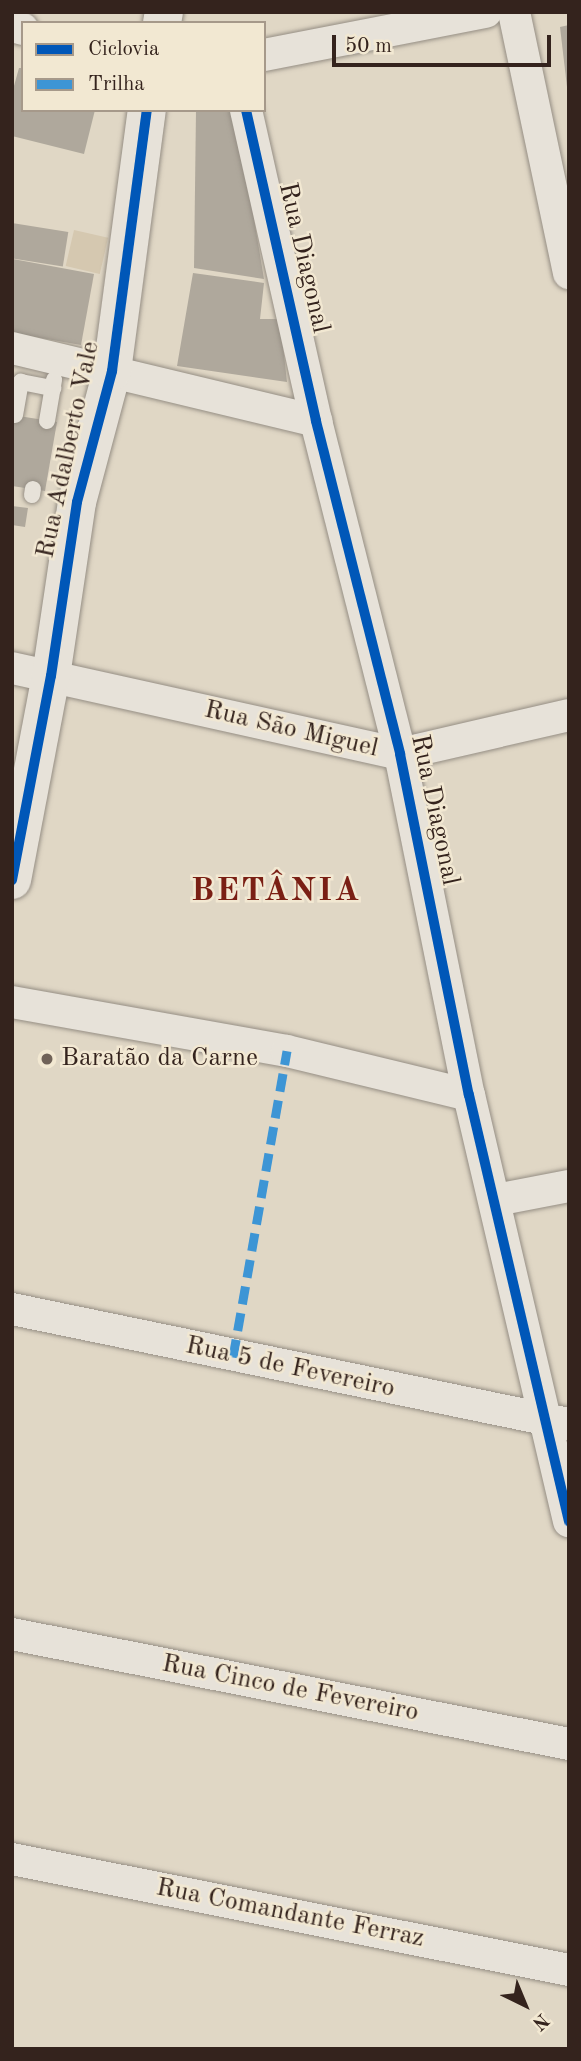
<!DOCTYPE html>
<meta charset="utf-8">
<style>
body{margin:0}
#map{position:relative;width:581px;height:2061px;overflow:hidden;background:#e0d7c5;font-family:"Old Standard TT",serif}
div>[style]{position:absolute}
.green>*{inset:0;background:#d5c8b0;transform-origin:0 0}
.building>*{inset:0;background:#afa89c;transform-origin:0 0}
.roads{filter:drop-shadow(0 0 2px #958e84) drop-shadow(0 0 2px #958e84)}
.service>*{height:16px;margin:-8px;padding:0 8px;transform-origin:8px;border-radius:8px;background:#e7e2d9}
.minor>*{height:32px;margin:-16px;padding:0 16px;transform-origin:16px;border-radius:16px;background:#e7e2d9}
.tertiary>*{height:38px;margin:-19px;padding:0 19px;transform-origin:19px;border-radius:19px;background:#e7e2d9}
.quiet>*{height:9px;margin-top:-4.5px;transform-origin:0;background:repeating-linear-gradient(90deg,#3d95d5 0 18px,transparent 0 27px)}
.cycleway>*{height:10px;margin:-5px;padding:0 5px;transform-origin:5px;border-radius:5px;background:#0057b8}
.dots>*{width:19px;height:19px;translate:-50% -50%;box-sizing:border-box;border:4px solid #f2e8d2;border-radius:50%}
span{translate:-50% -50%;white-space:nowrap;text-align:center;line-height:1.15;-webkit-text-stroke:5px #f2e8d2;paint-order:stroke}
.street-label{font-size:26px;color:#34231d}
.poi-label{font-size:26px;color:#34231d}
.left{translate:0 -50%;text-align:left}
.district-label{font-size:33px;color:#7a1f14;font-weight:700;letter-spacing:2px}
.frame{position:absolute;inset:0;border:14px solid #34231d;pointer-events:none}
.legend{position:absolute;left:21px;top:21px;width:245px;height:91px;box-sizing:border-box;background:#f2e8d2;border:2px solid #a6998a;margin:0;padding:9px 12px;list-style:none;font-size:21px;color:#34231d}
.legend li{display:flex;align-items:center;gap:14px;height:35px}
.legend b{width:35px;border:2px solid #a6998a}
.north{position:absolute;left:490px;top:1970px;width:70px;height:70px;-webkit-text-stroke:5px #f2e8d2;paint-order:stroke;rotate:137deg;font-size:19px;font-weight:700;line-height:28px;text-align:center;color:#34231d}
.north::after{content:'';display:block;margin:auto;width:24px;height:32px;background:#34231d;clip-path:polygon(50% 0,100% 100%,50% 72%,0 100%)}
.scale{position:absolute;left:332px;top:35px;width:219px;height:32px;box-sizing:border-box;border:4px solid #34231d;border-top:0;padding-left:9px;font-size:21px;line-height:24px;white-space:nowrap;color:#34231d;-webkit-text-stroke:5px #f2e8d2;paint-order:stroke}
</style>
<div id="map">
<div class="green">
<i style="left:74px;top:230px;width:35px;height:37px;rotate:13deg"></i>
</div>
<div class="building">
<i style="clip-path:polygon(569px 25px,569px 87px,567px 87px,560px 27px)"></i>
<i style="clip-path:polygon(19px 68px,23px 68px,23px 110px,95px 110px,84px 154px,12px 136px,12px 93px)"></i>
<i style="clip-path:polygon(196px 110px,236px 110px,264px 279px,194px 268px)"></i>
<i style="left:12px;top:223px;width:57px;height:35px;rotate:9deg"></i>
<i style="clip-path:polygon(13px 259px,94px 274px,81px 345px,12px 333px)"></i>
<i style="clip-path:polygon(193px 273px,264px 283px,260px 319px,280px 319px,287px 382px,177px 366px)"></i>
<i style="clip-path:polygon(12px 415px,57px 422px,45px 491px,12px 486px)"></i>
<i style="clip-path:polygon(12px 506px,28px 508px,25px 527px,12px 525px)"></i>
</div>
<div class="roads">
<div class="service">
<i style="left:15px;top:415px;width:34px;rotate:-80deg"></i>
<i style="left:21px;top:382px;width:33px;rotate:11deg"></i>
<i style="left:47px;top:421px;width:42px;rotate:-80.3deg"></i>
<i style="left:32px;top:495px;width:6px;rotate:-81deg"></i>
</div>
<div class="minor">
<i style="left:514px;top:12px;width:267px;rotate:78.1deg"></i>
<i style="left:12px;top:26px;width:11px;rotate:15deg"></i>
<i style="left:264px;top:55px;width:226px;rotate:-11deg"></i>
<i style="left:246px;top:110px;width:319px;rotate:77.3deg"></i>
<i style="left:316px;top:421px;width:343px;rotate:75.8deg"></i>
<i style="left:400px;top:754px;width:348px;rotate:78.6deg"></i>
<i style="left:469px;top:1095px;width:438px;rotate:76.8deg"></i>
<i style="left:12px;top:348px;width:313px;rotate:13.5deg"></i>
<i style="left:12px;top:668px;width:397px;rotate:12.5deg"></i>
<i style="left:400px;top:754px;width:173px;rotate:-13deg"></i>
<i style="left:12px;top:1002px;width:279px;rotate:10.1deg"></i>
<i style="left:287px;top:1051px;width:187px;rotate:13.6deg"></i>
<i style="left:496px;top:1200px;width:74px;rotate:-10.9deg"></i>
<i style="left:12px;top:1309px;width:569px;rotate:11.67deg"></i>
<i style="left:12px;top:1634px;width:568px;rotate:11.17deg"></i>
<i style="left:12px;top:1859px;width:568px;rotate:11.27deg"></i>
</div>
<div class="tertiary">
<i style="left:162px;top:23px;width:11px;rotate:-80deg"></i>
<i style="left:12px;top:880px;width:208px;rotate:-79.2deg"></i>
<i style="left:51px;top:676px;width:176px;rotate:-81.5deg"></i>
<i style="left:77px;top:502px;width:136px;rotate:-75deg"></i>
<i style="left:112px;top:371px;width:263px;rotate:-82.4deg"></i>
</div>
</div>
<div class="quiet">
<i style="left:233px;top:1357px;width:311px;rotate:-80deg"></i>
</div>
<div class="cycleway">
<i style="left:246px;top:110px;width:319px;rotate:77.3deg"></i>
<i style="left:316px;top:421px;width:343px;rotate:75.8deg"></i>
<i style="left:400px;top:754px;width:348px;rotate:78.6deg"></i>
<i style="left:469px;top:1095px;width:438px;rotate:76.8deg"></i>
<i style="left:12px;top:880px;width:208px;rotate:-79.2deg"></i>
<i style="left:51px;top:676px;width:176px;rotate:-81.5deg"></i>
<i style="left:77px;top:502px;width:136px;rotate:-75deg"></i>
<i style="left:112px;top:371px;width:263px;rotate:-82.4deg"></i>
</div>
<div class="dots">
<i style="left:47px;top:1059px;background:#706258"></i>
</div>
<div class="street-label">
<span style="left:303px;top:258px;rotate:77deg">Rua Diagonal</span>
<span style="left:69px;top:450px;rotate:-78deg">Rua Adalberto Vale</span>
<span style="left:291px;top:730px;rotate:13deg">Rua São Miguel</span>
<span style="left:434px;top:810px;rotate:78deg">Rua Diagonal</span>
<span style="left:290px;top:1368px;rotate:12deg">Rua 5 de Fevereiro</span>
<span style="left:290px;top:1689px;rotate:11deg">Rua Cinco de Fevereiro</span>
<span style="left:290px;top:1914px;rotate:11deg">Rua Comandante Ferraz</span>
</div>
<div class="poi-label">
<span class="left" style="left:61px;top:1059px">Baratão da Carne</span>
</div>
<div class="district-label">
<span style="left:276px;top:892px">BETÂNIA</span>
</div>
<div class="frame"></div>
<ul class="legend">
<li><b style="height:9px;background:#0057b8"></b>Ciclovia</li>
<li><b style="height:9px;background:#3d95d5"></b>Trilha</li>
</ul>
<div class="north">N</div>
<div class="scale">50 m</div>
</div>
